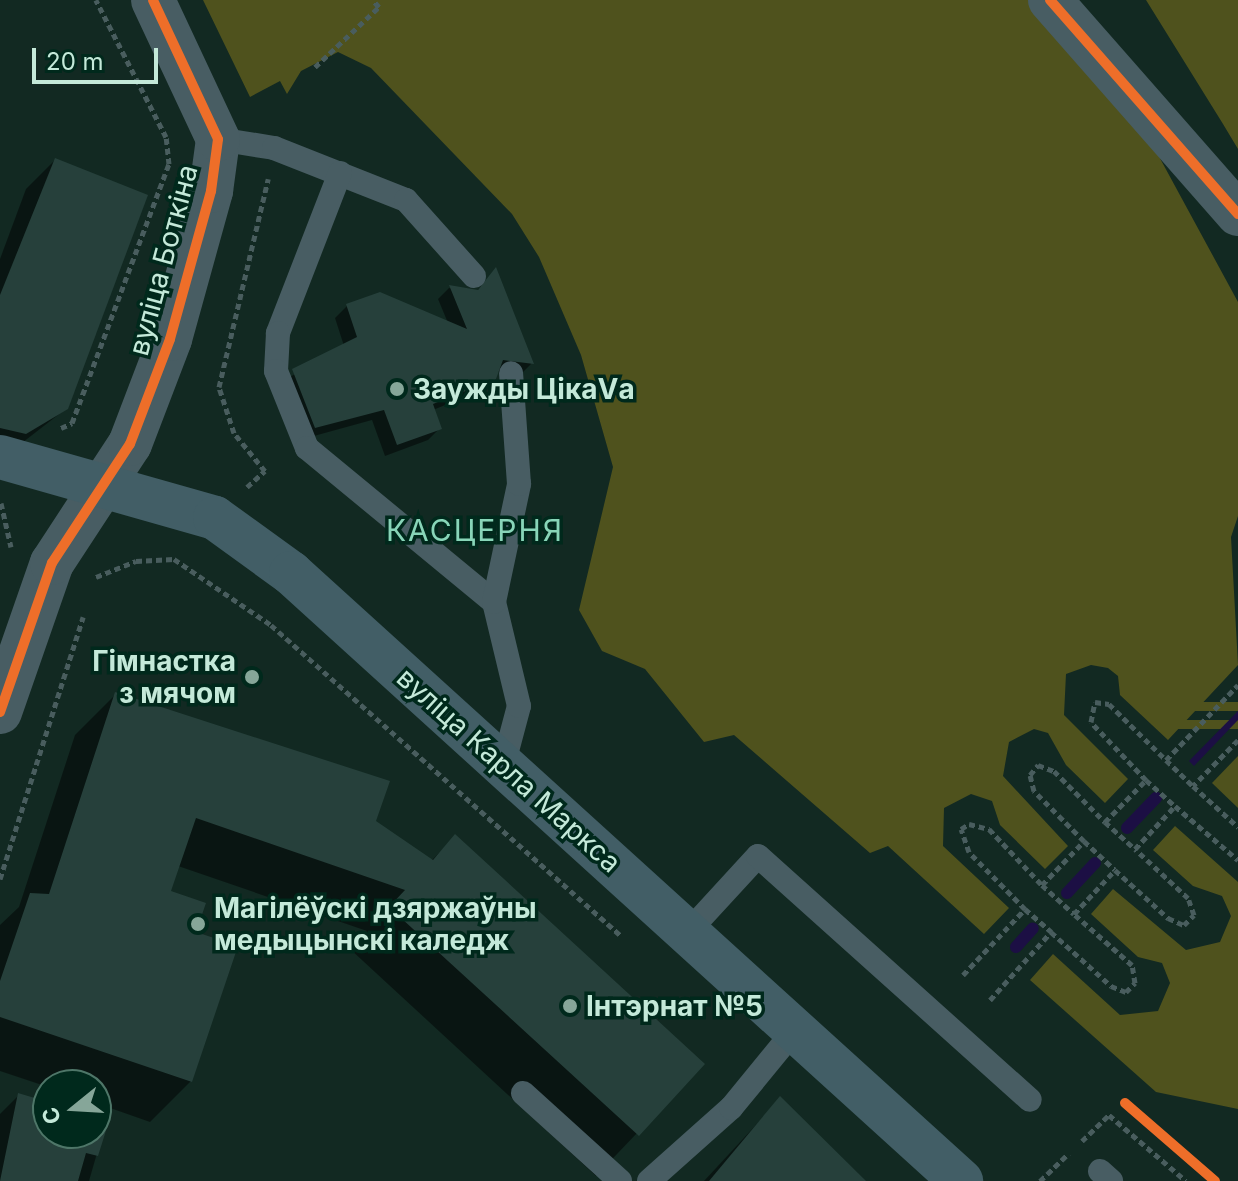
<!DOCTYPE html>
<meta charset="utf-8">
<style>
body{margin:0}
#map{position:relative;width:1238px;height:1181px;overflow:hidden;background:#122922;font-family:Inter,sans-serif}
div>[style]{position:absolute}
.green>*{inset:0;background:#4f521d;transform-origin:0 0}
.water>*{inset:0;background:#1c0f44}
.shadow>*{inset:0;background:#0007}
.stream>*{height:12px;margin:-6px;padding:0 6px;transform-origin:6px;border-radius:6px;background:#1c0f44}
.building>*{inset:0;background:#26403b}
.path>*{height:5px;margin-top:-2.5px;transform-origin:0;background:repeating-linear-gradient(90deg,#495d5e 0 6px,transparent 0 10px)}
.service>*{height:24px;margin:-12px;padding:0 12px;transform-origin:12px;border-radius:12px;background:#485d63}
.minor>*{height:44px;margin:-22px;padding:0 22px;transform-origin:22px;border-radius:22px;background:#485d63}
.tertiary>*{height:44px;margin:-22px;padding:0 22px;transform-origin:22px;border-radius:22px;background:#485d63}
.secondary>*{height:44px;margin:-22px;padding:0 22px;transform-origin:22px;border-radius:22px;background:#425e66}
.cycleway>*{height:10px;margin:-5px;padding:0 5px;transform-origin:5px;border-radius:5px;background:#ee6e29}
.dots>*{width:22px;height:22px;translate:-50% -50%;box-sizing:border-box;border:4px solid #00291c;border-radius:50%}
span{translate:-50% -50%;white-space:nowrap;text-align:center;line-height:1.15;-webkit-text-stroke:7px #00291c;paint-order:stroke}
.street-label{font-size:28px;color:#c4e9d9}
.poi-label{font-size:28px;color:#c4e9d9;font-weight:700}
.left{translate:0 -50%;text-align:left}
.right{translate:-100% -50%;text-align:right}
.neighbourhood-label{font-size:30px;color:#88d5b8;letter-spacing:2px}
.north{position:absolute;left:32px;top:1069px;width:80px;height:80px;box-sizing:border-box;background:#00291c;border:2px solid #4e7668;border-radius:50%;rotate:252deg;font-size:22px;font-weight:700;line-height:32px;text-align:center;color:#c4e9d9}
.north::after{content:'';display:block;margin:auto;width:28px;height:36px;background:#86a699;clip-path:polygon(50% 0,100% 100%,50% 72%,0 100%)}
.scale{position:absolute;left:32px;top:48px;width:126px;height:36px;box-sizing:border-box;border:4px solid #c4e9d9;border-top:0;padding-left:10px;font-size:24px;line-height:28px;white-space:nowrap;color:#c4e9d9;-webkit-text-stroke:6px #00291c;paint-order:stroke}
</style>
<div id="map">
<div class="green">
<i style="clip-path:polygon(203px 0,1074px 0,1238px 302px,1238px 516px,1231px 537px,1238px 665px,1168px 740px,1120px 695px,1118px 676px,1108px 668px,1091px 665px,1066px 674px,1064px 715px,1128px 779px,1105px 803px,1066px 765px,1048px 733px,1034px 729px,1009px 742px,1003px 776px,1068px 846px,1045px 869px,1000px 825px,992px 801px,971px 794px,944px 808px,943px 846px,1009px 908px,984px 934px,888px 846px,870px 853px,734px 735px,704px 742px,645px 669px,602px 651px,579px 610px,613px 467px,581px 355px,539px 257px,512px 214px,371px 68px,338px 52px,301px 71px,287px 94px,280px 81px,250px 97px)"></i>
<i style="clip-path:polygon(1146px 0,1238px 0,1238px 149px,1223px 124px)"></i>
<i style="left:1238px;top:702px;width:9px;height:77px;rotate:90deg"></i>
<i style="left:1238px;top:720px;width:9px;height:64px;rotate:90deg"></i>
<i style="clip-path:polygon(1238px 756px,1238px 808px,1212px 783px)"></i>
<i style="clip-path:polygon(1175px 826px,1238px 882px,1238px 1109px,1156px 1092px,1030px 980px,1053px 954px,1120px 1015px,1158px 1011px,1170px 983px,1162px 963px,1138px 957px,1091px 914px,1113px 889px,1186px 950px,1220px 942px,1231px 916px,1222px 896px,1193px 886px,1153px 850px)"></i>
</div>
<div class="water">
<i style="clip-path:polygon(1238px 711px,1238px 720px,1194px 766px,1189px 761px)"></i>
</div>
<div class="shadow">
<i style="clip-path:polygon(55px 160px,67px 408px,0 460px,0 259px,26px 189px)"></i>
<i style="clip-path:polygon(495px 271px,531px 364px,520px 375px,497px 372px,482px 390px,433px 410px,440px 428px,428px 440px,385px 456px,372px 420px,303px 439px,281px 382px,344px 346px,335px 318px,347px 306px,380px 294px,448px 323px,438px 299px,449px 288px,476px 292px)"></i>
<i style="clip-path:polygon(116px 694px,374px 822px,431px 861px,455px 837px,703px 1064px,596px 1176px,350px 949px,367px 931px,178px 866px,169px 892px,194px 933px,191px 1081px,150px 1122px,96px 1103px,96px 1085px,48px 1087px,0 1071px,0 925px,19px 907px,75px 735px)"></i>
<i style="clip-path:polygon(18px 1096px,48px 1105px,48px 1133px,96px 1133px,96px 1119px,106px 1122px,89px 1181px,0 1181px,0 1114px)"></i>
<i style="clip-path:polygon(780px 1099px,863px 1181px,704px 1181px)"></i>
</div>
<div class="stream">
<i style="left:1127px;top:828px;width:42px;rotate:-46deg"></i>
<i style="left:1067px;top:893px;width:41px;rotate:-47deg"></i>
<i style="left:1016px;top:947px;width:25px;rotate:-48deg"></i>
</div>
<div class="building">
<i style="clip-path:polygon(55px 158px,148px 195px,68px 409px,26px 434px,0 428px,0 295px)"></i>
<i style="clip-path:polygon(496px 267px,534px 364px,503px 360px,496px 379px,433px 404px,442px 429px,397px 445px,384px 410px,315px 428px,292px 369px,357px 337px,346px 304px,380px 292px,467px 329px,449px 285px,478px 290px)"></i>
<i style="clip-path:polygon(115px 692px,390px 781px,376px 821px,433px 860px,455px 834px,705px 1064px,639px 1136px,389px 907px,405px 890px,196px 818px,171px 891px,206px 903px,196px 932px,238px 946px,192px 1082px,0 1017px,0 981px,30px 893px,49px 894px)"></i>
<i style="clip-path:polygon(18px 1093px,48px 1102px,48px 1133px,96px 1133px,96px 1117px,109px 1121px,98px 1156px,86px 1153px,78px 1181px,0 1181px)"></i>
<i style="clip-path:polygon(780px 1096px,866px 1181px,709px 1181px)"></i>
</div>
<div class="path">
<i style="left:315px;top:67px;width:88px;rotate:-43.2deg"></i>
<i style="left:379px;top:7px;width:9px;rotate:-131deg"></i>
<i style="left:61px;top:428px;width:12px;rotate:-24deg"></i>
<i style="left:72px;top:423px;width:277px;rotate:-69.5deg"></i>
<i style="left:169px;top:164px;width:27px;rotate:-96deg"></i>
<i style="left:166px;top:137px;width:154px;rotate:-117.1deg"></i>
<i style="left:247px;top:487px;width:24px;rotate:-42deg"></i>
<i style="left:265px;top:471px;width:49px;rotate:-129.2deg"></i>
<i style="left:234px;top:433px;width:48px;rotate:-108.1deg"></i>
<i style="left:219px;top:387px;width:214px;rotate:-76.7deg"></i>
<i style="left:1px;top:503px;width:45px;rotate:77.2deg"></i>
<i style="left:96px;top:577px;width:43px;rotate:-21.8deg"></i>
<i style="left:136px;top:561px;width:38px;rotate:-3deg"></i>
<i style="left:174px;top:559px;width:117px;rotate:34.2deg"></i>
<i style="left:271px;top:625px;width:467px;rotate:41.6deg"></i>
<i style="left:1238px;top:740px;width:64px;rotate:134.4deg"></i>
<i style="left:1193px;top:786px;width:61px;rotate:42.3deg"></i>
<i style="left:1166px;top:760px;width:37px;rotate:44deg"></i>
<i style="left:1146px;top:780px;width:39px;rotate:42deg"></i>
<i style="left:1105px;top:822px;width:40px;rotate:42deg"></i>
<i style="left:1084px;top:841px;width:42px;rotate:43.1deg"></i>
<i style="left:0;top:879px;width:275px;rotate:-72.4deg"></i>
<i style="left:1042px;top:885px;width:43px;rotate:42.2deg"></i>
<i style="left:1025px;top:909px;width:35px;rotate:41deg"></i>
<i style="left:963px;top:975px;width:91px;rotate:-46.8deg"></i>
<i style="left:1025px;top:909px;width:80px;rotate:-134.5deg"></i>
<i style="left:969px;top:852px;width:24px;rotate:-109deg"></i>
<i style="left:961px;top:829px;width:9px;rotate:-32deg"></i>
<i style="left:969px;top:824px;width:21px;rotate:14deg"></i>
<i style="left:989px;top:829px;width:77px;rotate:46.6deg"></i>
<i style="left:1042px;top:885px;width:61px;rotate:-46.3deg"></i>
<i style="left:1084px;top:841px;width:71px;rotate:-135deg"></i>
<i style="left:1034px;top:791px;width:16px;rotate:-104deg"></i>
<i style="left:1030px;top:775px;width:13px;rotate:-51deg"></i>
<i style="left:1038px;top:765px;width:17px;rotate:21deg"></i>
<i style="left:1054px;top:771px;width:72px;rotate:45deg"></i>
<i style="left:1105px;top:822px;width:59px;rotate:-45.7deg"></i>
<i style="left:1146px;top:780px;width:80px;rotate:-133.5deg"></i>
<i style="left:1091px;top:722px;width:20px;rotate:-79deg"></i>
<i style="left:1095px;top:702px;width:14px;rotate:8deg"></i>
<i style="left:1109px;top:704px;width:80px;rotate:44.5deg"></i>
<i style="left:1166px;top:760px;width:104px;rotate:-46.2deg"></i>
<i style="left:990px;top:1000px;width:91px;rotate:-48.1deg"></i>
<i style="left:1051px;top:932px;width:81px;rotate:42deg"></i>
<i style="left:1111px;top:986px;width:16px;rotate:22deg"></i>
<i style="left:1126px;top:992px;width:13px;rotate:-45deg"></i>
<i style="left:1135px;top:983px;width:18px;rotate:-99deg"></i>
<i style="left:1132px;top:965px;width:77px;rotate:-138.7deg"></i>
<i style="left:1074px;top:914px;width:60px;rotate:-47deg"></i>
<i style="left:1115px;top:870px;width:72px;rotate:42.2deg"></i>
<i style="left:1168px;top:918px;width:17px;rotate:24deg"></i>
<i style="left:1184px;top:925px;width:14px;rotate:-45deg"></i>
<i style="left:1194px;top:915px;width:18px;rotate:-109deg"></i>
<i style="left:1188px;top:898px;width:72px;rotate:-137.2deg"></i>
<i style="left:1135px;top:849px;width:59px;rotate:-47.1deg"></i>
<i style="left:1175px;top:806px;width:83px;rotate:40.6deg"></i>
<i style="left:1082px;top:1141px;width:37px;rotate:-44deg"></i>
<i style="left:1109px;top:1115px;width:101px;rotate:40.6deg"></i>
<i style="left:1040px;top:1181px;width:40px;rotate:-44deg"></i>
</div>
<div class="service">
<i style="left:218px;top:139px;width:57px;rotate:9.1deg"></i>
<i style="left:274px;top:148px;width:142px;rotate:21.5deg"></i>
<i style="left:406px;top:200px;width:102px;rotate:48.2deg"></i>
<i style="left:340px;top:173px;width:172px;rotate:111.2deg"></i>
<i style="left:278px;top:333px;width:38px;rotate:93deg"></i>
<i style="left:276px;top:371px;width:83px;rotate:68.1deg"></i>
<i style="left:307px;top:448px;width:242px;rotate:39.5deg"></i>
<i style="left:503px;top:766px;width:62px;rotate:-75.1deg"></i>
<i style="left:519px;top:706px;width:107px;rotate:-103.5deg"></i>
<i style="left:494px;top:602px;width:121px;rotate:-78deg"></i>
<i style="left:519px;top:484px;width:111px;rotate:-94.1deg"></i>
<i style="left:688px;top:932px;width:103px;rotate:-47.4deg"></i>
<i style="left:758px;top:856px;width:365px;rotate:41.9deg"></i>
<i style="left:523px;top:1093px;width:131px;rotate:42.2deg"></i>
<i style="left:1100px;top:1171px;width:15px;rotate:42deg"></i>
<i style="left:649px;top:1181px;width:110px;rotate:-41.7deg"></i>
<i style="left:731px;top:1108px;width:99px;rotate:-50.7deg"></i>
</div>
<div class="minor">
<i style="left:1050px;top:0;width:285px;rotate:48.7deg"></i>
</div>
<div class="tertiary">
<i style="left:0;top:712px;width:158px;rotate:-70.8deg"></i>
<i style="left:52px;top:563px;width:142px;rotate:-56.8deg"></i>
<i style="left:130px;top:444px;width:112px;rotate:-69.1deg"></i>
<i style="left:170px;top:339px;width:154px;rotate:-74.5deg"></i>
<i style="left:211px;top:191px;width:52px;rotate:-82.3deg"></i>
<i style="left:218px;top:139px;width:153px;rotate:-115.1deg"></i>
</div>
<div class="secondary">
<i style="left:0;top:457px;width:223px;rotate:15.8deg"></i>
<i style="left:215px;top:518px;width:94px;rotate:35.9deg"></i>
<i style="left:291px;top:573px;width:905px;rotate:42.22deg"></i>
</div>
<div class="cycleway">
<i style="left:1050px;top:0;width:285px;rotate:48.7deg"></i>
<i style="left:0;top:712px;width:158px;rotate:-70.8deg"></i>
<i style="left:52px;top:563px;width:142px;rotate:-56.8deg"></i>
<i style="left:130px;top:444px;width:112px;rotate:-69.1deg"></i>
<i style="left:170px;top:339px;width:154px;rotate:-74.5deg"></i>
<i style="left:211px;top:191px;width:52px;rotate:-82.3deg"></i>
<i style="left:218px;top:139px;width:153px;rotate:-115.1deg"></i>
<i style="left:1125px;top:1103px;width:119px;rotate:40.9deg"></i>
</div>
<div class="dots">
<i style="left:397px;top:389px;background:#86a699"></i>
<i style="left:252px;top:677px;background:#86a699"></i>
<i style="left:198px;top:924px;background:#86a699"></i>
<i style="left:570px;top:1006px;background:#86a699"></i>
</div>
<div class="street-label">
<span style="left:163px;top:260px;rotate:-75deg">вуліца Боткіна</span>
<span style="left:509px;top:770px;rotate:42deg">вуліца Карла Маркса</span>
</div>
<div class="poi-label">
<span class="left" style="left:413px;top:389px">Заужды ЦікаVа</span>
<span class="right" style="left:236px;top:677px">Гімнастка<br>з мячом</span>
<span class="left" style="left:214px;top:924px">Магілёўскі дзяржаўны<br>медыцынскі каледж</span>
<span class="left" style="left:586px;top:1006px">Інтэрнат №5</span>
</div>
<div class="neighbourhood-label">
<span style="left:475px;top:530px">КАСЦЕРНЯ</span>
</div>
<div class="north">С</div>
<div class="scale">20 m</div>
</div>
